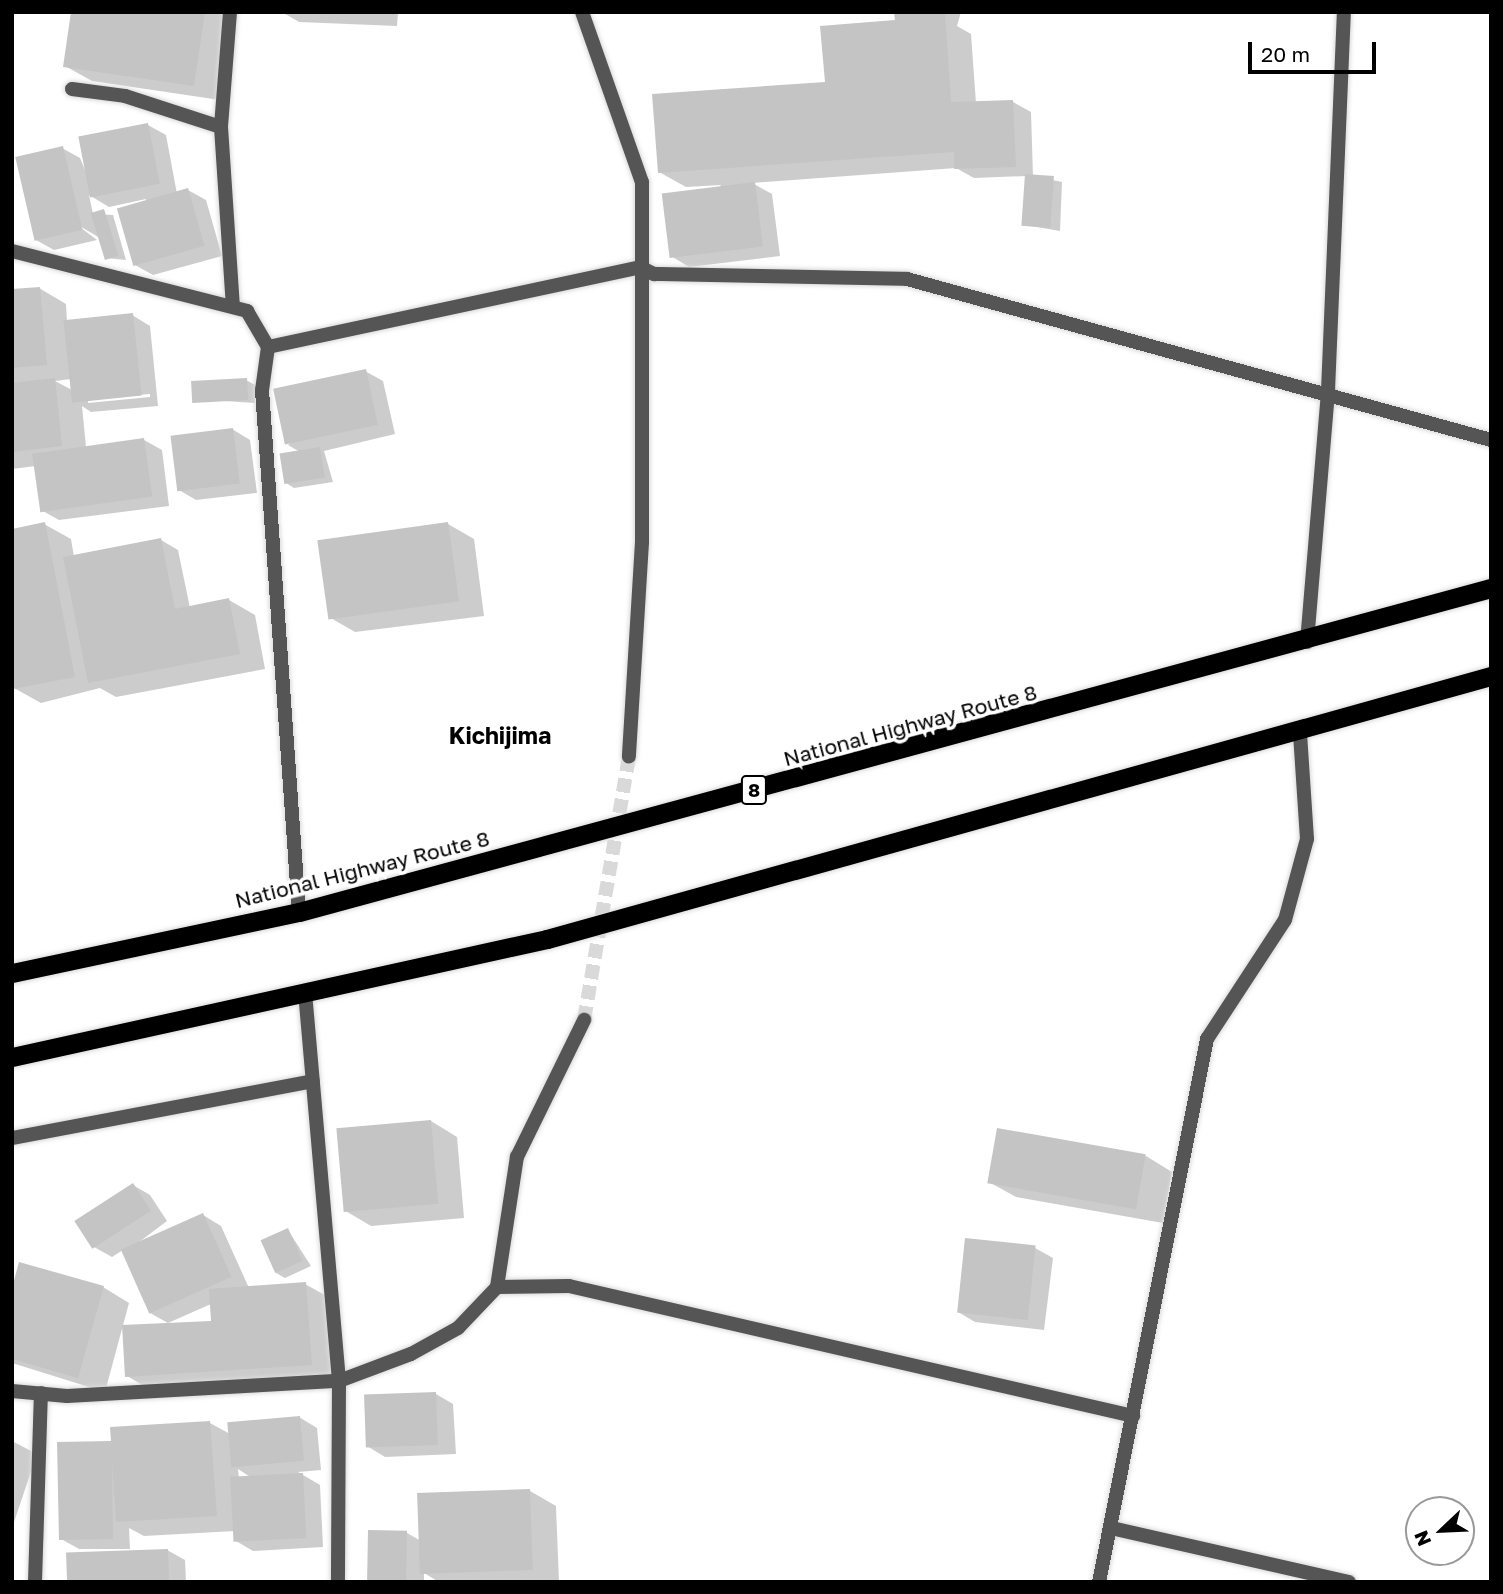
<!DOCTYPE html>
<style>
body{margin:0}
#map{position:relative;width:1503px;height:1594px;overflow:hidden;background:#fff;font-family:"Golos Text",sans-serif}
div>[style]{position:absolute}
.shadow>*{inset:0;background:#0003}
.building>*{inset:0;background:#c4c4c4;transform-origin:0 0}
.minor-tunnel>*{height:14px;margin-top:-7px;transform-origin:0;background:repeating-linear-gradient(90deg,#d9d9d9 0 14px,transparent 0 21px)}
.roads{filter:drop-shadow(0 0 2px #dbdbdb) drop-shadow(0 0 2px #dbdbdb)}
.minor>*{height:14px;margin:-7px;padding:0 7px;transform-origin:7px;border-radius:7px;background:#555}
.trunk>*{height:19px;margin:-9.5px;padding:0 9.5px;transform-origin:9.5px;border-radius:9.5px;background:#000}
span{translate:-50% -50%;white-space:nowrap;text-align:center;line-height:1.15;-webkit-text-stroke:7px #fff;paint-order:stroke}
.shield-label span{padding:2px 5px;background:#fff;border:2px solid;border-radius:5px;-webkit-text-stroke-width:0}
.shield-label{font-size:19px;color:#000;font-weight:700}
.street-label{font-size:21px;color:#000}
.neighbourhood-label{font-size:23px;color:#000;font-weight:700}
.frame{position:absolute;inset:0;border:14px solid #000;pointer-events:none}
.north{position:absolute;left:1405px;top:1496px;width:70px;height:70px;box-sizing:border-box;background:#fff;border:2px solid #999;border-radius:50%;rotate:247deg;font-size:19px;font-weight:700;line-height:28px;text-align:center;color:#000}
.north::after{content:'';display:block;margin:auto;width:24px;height:32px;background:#000;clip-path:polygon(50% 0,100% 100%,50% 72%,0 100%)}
.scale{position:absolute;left:1248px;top:42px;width:128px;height:32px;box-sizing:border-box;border:4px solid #000;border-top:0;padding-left:9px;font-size:21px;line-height:24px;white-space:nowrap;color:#000;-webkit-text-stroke:5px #fff;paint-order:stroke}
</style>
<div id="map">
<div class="shadow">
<i style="clip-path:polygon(73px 12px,233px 12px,220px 100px,92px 81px,65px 66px)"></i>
<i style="clip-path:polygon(282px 12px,398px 12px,397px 26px,299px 22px)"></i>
<i style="clip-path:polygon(896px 12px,961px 12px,957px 26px,971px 34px,976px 103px,1013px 102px,1031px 112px,1033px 176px,1062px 182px,1060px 231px,1025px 225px,1027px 176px,974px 178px,956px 168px,752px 183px,772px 194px,780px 256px,689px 267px,671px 256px,721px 185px,686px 187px,659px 172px,827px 84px,900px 22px)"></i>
<i style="clip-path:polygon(148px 125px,166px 135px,177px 194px,188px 190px,206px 200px,222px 256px,153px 275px,135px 265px,146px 199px,109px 207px,89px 195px,93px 214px,113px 215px,126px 260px,106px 258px,100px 238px,76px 224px,97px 240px,54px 250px,36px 240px,62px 148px,80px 158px,88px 177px)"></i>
<i style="clip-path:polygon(evenodd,39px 288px,66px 304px,67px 322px,132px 315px,150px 326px,158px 406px,91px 412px,82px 406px,86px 447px,144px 440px,162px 450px,169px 506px,59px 520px,41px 510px,36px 466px,12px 469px,12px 291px,39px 288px,71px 379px,72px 390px,55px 381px,71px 379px,39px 288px,150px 394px,150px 397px,88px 403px,88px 399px,150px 394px)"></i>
<i style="clip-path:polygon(365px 371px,383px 381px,395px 434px,324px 451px,333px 482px,294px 488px,286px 483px,300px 452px,288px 445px)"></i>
<i style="clip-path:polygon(246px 380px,255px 385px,255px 403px,193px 399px)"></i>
<i style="clip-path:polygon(232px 429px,250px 440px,257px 493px,196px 500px,179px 490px)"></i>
<i style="clip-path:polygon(44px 524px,71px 539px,74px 557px,161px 540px,178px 550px,190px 608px,229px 600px,255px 615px,265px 669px,116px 697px,100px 688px,41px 703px,14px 688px,12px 530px)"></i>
<i style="clip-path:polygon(448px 524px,474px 539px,484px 616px,355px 632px,329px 617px)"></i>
<i style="clip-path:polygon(431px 1121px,457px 1137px,464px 1218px,371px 1226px,344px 1210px)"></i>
<i style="clip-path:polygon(1146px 1156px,1172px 1172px,1163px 1223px,1016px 1197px,989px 1182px)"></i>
<i style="clip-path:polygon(133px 1185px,150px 1195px,167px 1221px,131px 1248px,203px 1215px,221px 1226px,249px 1288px,305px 1284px,332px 1299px,338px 1380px,144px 1386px,127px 1376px,213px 1323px,211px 1304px,168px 1323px,150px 1313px,123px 1250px,112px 1257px,94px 1247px)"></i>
<i style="clip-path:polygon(288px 1230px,311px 1266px,285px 1278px,276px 1273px)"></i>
<i style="clip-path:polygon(1035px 1248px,1053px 1258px,1044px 1330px,975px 1322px,958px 1312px)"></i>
<i style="clip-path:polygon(103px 1287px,129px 1303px,105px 1392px,12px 1363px,12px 1294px)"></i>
<i style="clip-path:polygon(436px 1394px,453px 1404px,456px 1454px,385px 1457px,367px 1446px)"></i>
<i style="clip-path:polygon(evenodd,299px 1417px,317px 1428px,321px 1470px,298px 1472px,320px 1485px,323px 1547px,253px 1551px,236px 1541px,235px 1531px,144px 1536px,129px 1528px,130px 1549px,79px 1549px,61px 1539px,113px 1442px,210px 1423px,230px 1434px,299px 1417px,238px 1469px,252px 1478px,239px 1478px,238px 1469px)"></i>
<i style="clip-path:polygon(12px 1441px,37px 1454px,12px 1528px)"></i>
<i style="clip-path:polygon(530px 1491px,556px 1506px,559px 1582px,439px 1582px,424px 1573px,424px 1582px,369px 1582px,407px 1533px,421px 1541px)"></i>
<i style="clip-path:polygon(167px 1550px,185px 1560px,186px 1582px,69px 1582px)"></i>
</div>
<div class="building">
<i style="clip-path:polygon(71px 12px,205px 12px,194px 86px,63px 67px)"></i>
<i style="clip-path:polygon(894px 12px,945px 12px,951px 102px,1013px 100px,1016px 167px,954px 169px,954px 152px,658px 173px,652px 94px,825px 82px,820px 26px,895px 20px)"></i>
<i style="left:148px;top:123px;width:62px;height:71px;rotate:79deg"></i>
<i style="left:63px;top:146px;width:86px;height:49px;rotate:77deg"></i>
<i style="left:1025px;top:174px;width:29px;height:52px;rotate:4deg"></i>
<i style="left:755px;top:182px;width:65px;height:94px;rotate:83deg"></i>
<i style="left:188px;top:188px;width:60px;height:74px;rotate:74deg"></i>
<i style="left:104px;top:209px;width:49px;height:14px;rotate:73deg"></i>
<i style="clip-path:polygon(40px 287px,47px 365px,12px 368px,12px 289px)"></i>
<i style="left:133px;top:313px;width:83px;height:70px;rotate:84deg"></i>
<i style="left:366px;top:369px;width:57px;height:95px;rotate:78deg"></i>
<i style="clip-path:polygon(55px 378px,62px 446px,12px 452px,12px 383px)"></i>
<i style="left:247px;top:378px;width:22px;height:56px;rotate:87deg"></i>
<i style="left:233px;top:428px;width:56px;height:63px;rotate:83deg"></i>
<i style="left:144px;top:438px;width:59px;height:113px;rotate:82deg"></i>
<i style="left:320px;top:447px;width:31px;height:41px;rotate:81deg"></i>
<i style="clip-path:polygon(45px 522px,75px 677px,13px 689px,12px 529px)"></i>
<i style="left:448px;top:522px;width:80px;height:132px;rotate:82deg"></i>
<i style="clip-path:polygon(161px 538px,175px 609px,229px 598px,240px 654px,88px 683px,63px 557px)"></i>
<i style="left:431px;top:1120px;width:84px;height:95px;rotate:85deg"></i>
<i style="left:997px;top:1128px;width:151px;height:56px;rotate:10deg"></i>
<i style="left:133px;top:1183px;width:33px;height:70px;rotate:57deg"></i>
<i style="left:203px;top:1213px;width:70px;height:90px;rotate:66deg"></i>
<i style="left:288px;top:1228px;width:36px;height:30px;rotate:66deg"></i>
<i style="left:965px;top:1238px;width:71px;height:75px;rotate:6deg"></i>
<i style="clip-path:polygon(19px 1262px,104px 1286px,78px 1378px,12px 1359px,12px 1288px)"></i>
<i style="clip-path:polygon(306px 1282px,312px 1365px,125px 1377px,122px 1325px,211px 1321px,209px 1289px)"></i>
<i style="left:436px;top:1392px;width:53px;height:72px;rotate:88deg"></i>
<i style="left:300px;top:1416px;width:45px;height:73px;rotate:85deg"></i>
<i style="clip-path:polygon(210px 1421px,217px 1516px,116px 1522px,112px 1463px,113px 1539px,59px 1540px,57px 1442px,111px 1441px,110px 1427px)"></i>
<i style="left:303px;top:1473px;width:65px;height:73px;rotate:87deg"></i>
<i style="left:530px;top:1489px;width:81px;height:113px;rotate:88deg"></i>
<i style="left:368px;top:1530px;width:39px;height:52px;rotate:1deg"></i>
<i style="left:168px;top:1549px;width:33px;height:102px;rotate:88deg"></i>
</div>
<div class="minor-tunnel">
<i style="left:584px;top:1020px;width:267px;rotate:-80.3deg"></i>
</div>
<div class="roads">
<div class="minor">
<i style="left:230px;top:12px;width:115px;rotate:94.5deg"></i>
<i style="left:221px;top:127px;width:180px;rotate:86.2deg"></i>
<i style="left:582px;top:12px;width:180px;rotate:70.6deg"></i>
<i style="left:642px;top:182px;width:360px;rotate:90deg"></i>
<i style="left:642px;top:542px;width:215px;rotate:93.5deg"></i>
<i style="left:72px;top:89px;width:53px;rotate:7.5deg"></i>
<i style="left:125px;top:96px;width:101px;rotate:17.9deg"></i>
<i style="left:12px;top:251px;width:243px;rotate:14.3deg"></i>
<i style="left:247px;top:311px;width:42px;rotate:59.7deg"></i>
<i style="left:268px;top:347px;width:43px;rotate:97.9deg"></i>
<i style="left:262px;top:390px;width:523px;rotate:85.95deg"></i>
<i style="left:268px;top:347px;width:381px;rotate:-12.1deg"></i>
<i style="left:640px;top:267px;width:16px;rotate:27deg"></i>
<i style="left:654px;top:274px;width:253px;rotate:1.1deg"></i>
<i style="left:907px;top:279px;width:606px;rotate:15.41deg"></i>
<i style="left:1307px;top:642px;width:252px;rotate:-85.2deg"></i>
<i style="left:1328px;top:391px;width:379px;rotate:-87.6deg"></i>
<i style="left:305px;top:992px;width:390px;rotate:85deg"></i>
<i style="left:339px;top:1381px;width:201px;rotate:90.3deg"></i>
<i style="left:12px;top:1138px;width:306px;rotate:-10.7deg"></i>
<i style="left:497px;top:1287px;width:72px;rotate:-0.8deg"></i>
<i style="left:569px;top:1286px;width:579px;rotate:12.98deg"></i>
<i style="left:12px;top:1391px;width:55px;rotate:5.2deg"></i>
<i style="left:67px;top:1396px;width:272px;rotate:-3.2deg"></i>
<i style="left:339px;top:1381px;width:77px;rotate:-20.6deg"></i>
<i style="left:411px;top:1354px;width:54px;rotate:-29deg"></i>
<i style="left:458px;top:1328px;width:57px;rotate:-46.4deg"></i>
<i style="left:497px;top:1287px;width:132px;rotate:-81.3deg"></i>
<i style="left:517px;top:1157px;width:153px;rotate:-63.9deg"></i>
<i style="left:1111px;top:1528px;width:244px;rotate:12.8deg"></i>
<i style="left:35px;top:1582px;width:189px;rotate:-88.2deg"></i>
<i style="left:1099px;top:1582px;width:554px;rotate:-78.75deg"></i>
<i style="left:1207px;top:1039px;width:142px;rotate:-56.8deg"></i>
<i style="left:1285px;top:920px;width:84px;rotate:-74.8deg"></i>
<i style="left:1307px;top:839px;width:106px;rotate:-93.8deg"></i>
</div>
<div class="trunk">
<i style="left:12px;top:973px;width:293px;rotate:-12deg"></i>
<i style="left:299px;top:912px;width:1235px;rotate:-15.21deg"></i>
<i style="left:12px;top:1057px;width:548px;rotate:-12.44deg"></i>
<i style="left:547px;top:939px;width:980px;rotate:-15.57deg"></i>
</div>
</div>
<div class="shield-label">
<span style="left:754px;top:790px">8</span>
</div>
<div class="street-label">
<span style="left:910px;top:725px;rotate:-15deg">National Highway Route 8</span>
<span style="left:362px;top:869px;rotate:-14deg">National Highway Route 8</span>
</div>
<div class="neighbourhood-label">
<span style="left:500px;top:735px">Kichijima</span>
</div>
<div class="frame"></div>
<div class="north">N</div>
<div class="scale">20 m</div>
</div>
